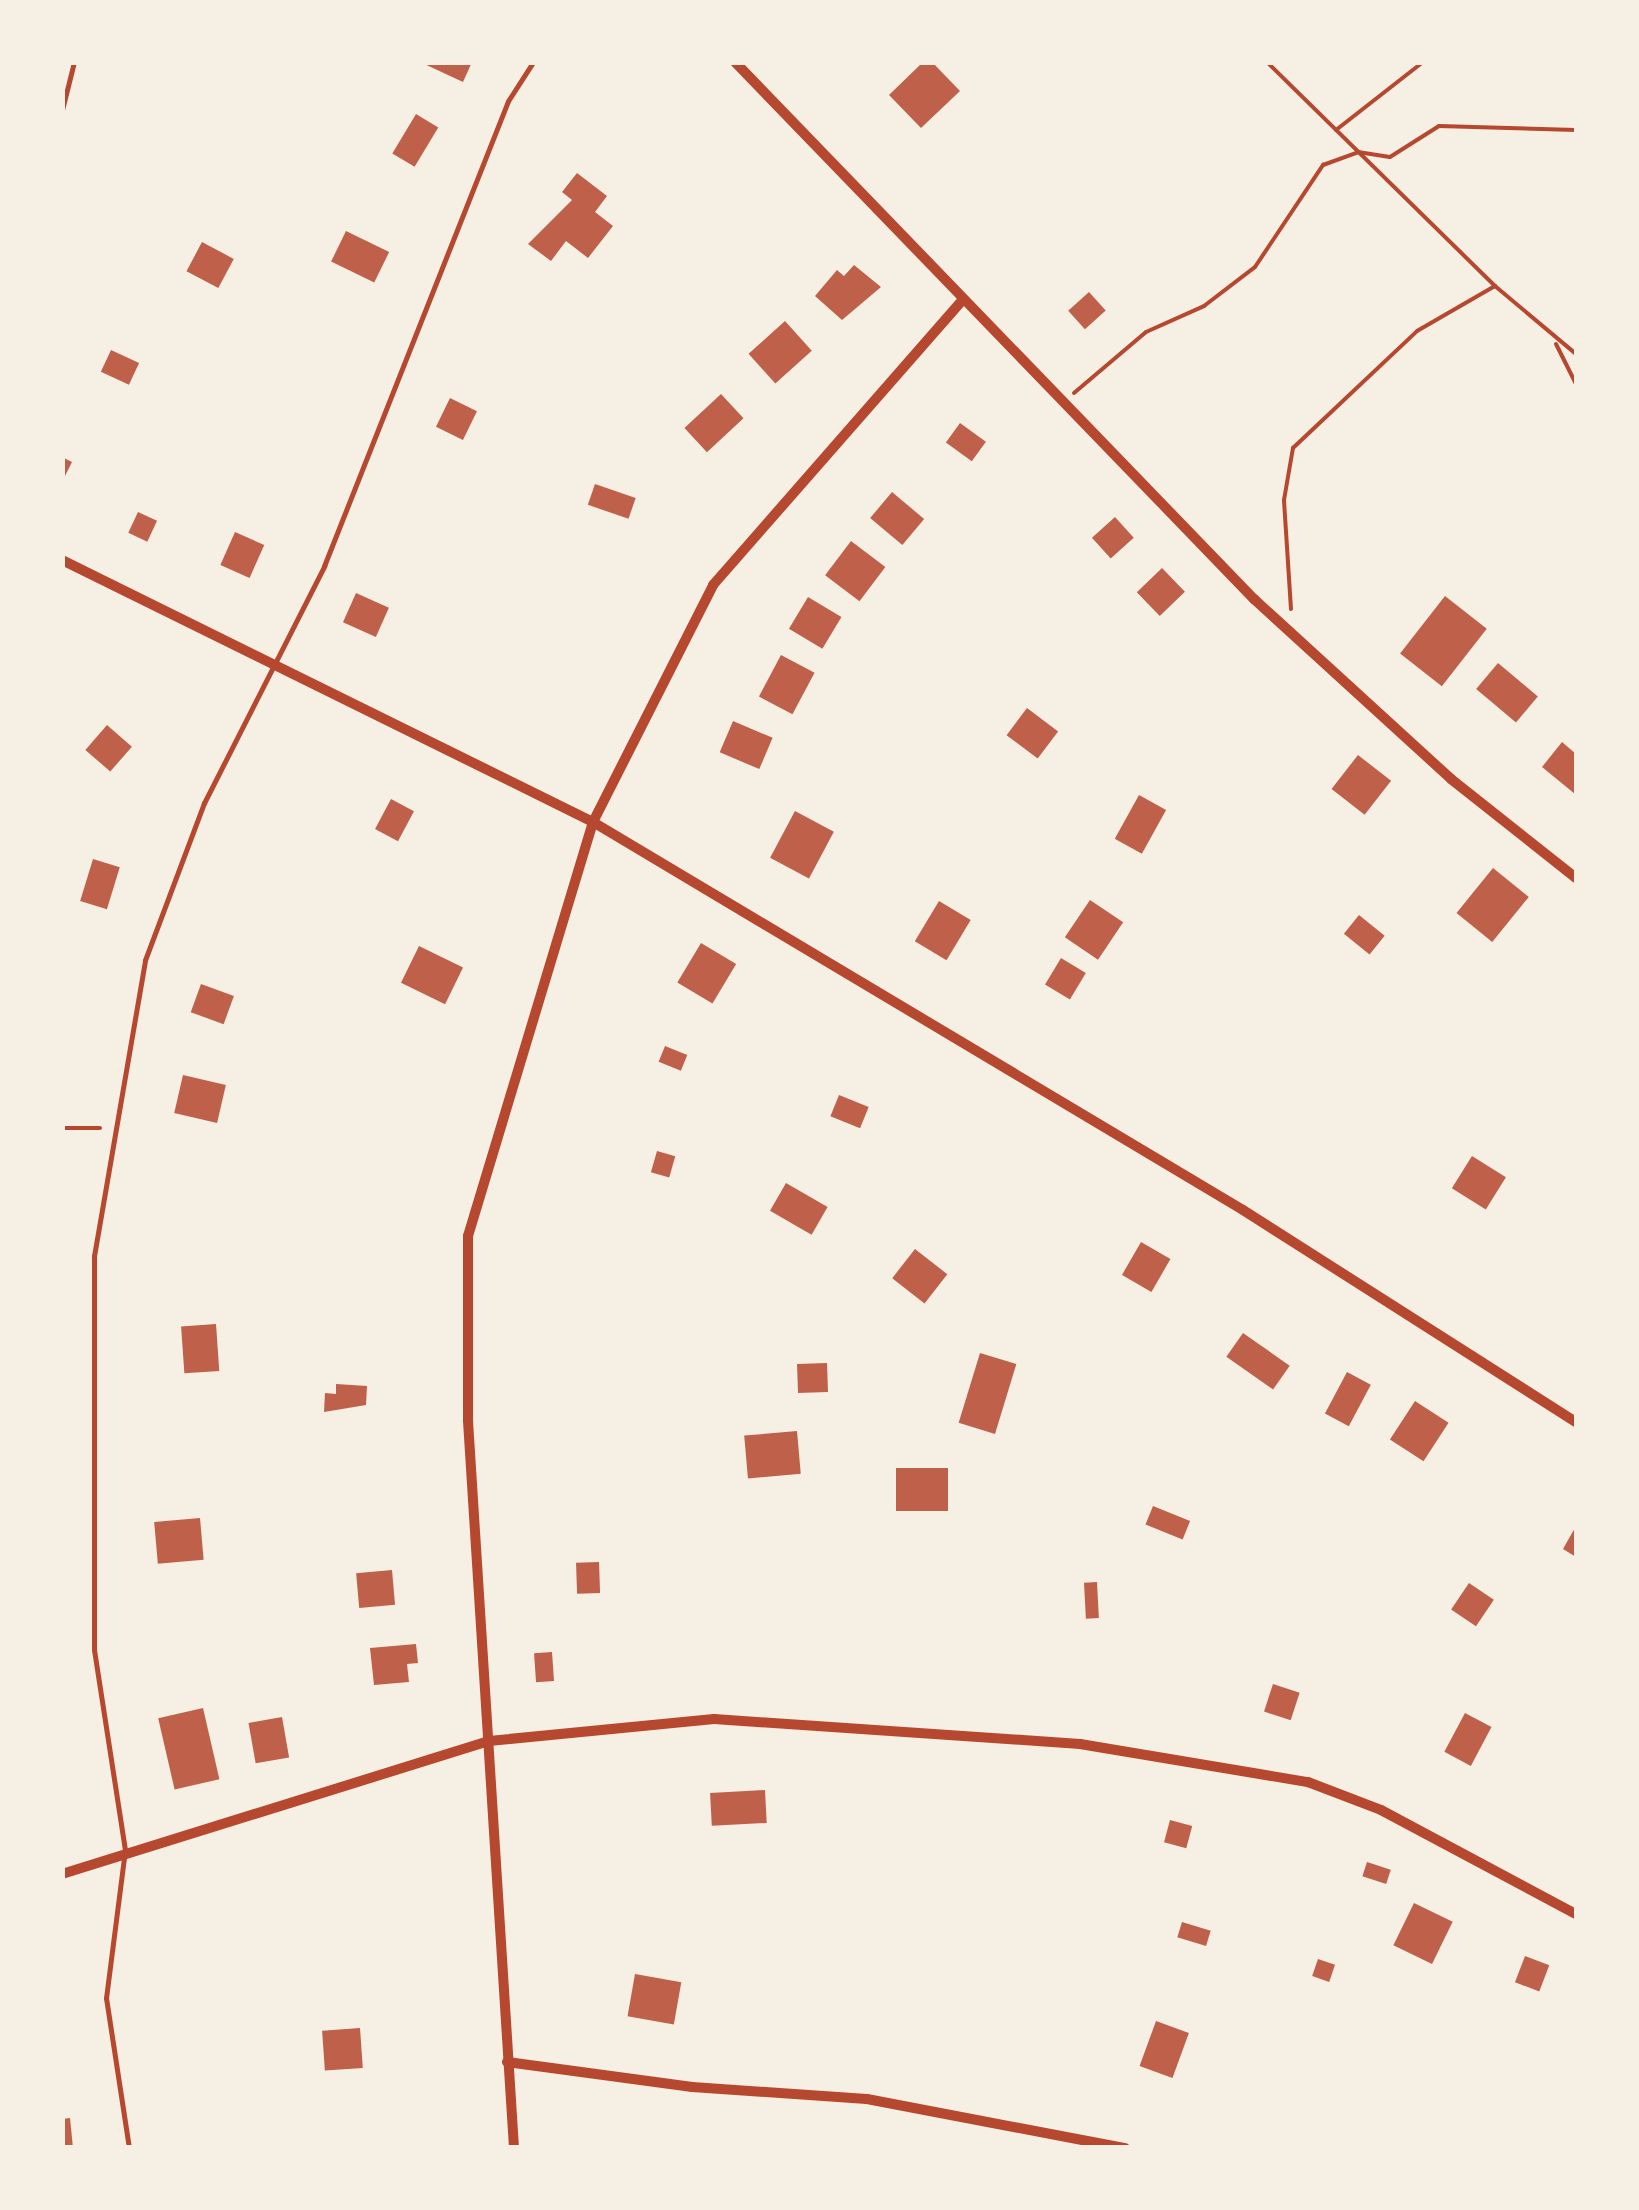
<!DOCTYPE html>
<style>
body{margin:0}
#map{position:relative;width:1639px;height:2210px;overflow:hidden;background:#f6efe4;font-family:Inter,sans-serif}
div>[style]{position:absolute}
.building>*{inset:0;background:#bf614a;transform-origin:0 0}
.path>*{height:4px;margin:-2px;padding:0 2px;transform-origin:2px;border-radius:2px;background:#b5482f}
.service>*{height:5px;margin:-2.5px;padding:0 2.5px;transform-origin:2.5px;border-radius:2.5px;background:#b5482f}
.minor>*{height:10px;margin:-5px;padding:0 5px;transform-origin:5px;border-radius:5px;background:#b5482f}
span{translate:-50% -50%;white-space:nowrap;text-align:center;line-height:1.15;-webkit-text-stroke:10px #f6efe4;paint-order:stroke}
.frame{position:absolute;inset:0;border:65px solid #f6efe4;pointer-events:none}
</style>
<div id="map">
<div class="building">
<i style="clip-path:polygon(420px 62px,472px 62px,463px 82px)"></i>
<i style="clip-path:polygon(923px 62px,932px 62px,960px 91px,921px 128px,889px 95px)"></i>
<i style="left:416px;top:114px;width:26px;height:46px;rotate:31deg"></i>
<i style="clip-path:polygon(577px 173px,607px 196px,595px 212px,613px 226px,588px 258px,566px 241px,551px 261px,528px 244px,572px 200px,562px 192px)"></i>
<i style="left:346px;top:231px;width:48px;height:34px;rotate:26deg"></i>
<i style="left:202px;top:242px;width:36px;height:33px;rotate:28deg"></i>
<i style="clip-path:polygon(854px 265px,881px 287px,842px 320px,815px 296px,837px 270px,844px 276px)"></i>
<i style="left:1089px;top:292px;width:25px;height:28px;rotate:48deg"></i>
<i style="left:785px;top:321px;width:40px;height:49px;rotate:48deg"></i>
<i style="left:111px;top:350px;width:31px;height:24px;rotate:25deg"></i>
<i style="left:721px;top:394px;width:33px;height:50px;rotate:47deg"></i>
<i style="left:450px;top:398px;width:30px;height:32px;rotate:26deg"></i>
<i style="left:960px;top:423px;width:32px;height:24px;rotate:36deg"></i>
<i style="clip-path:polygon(62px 457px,72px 462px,62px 482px)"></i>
<i style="left:595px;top:484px;width:43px;height:22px;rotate:19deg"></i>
<i style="left:892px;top:492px;width:42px;height:34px;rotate:40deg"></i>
<i style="left:138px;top:512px;width:21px;height:23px;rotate:25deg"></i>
<i style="left:1115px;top:517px;width:28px;height:31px;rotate:48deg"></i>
<i style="left:235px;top:532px;width:32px;height:36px;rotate:24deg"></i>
<i style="left:851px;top:541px;width:43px;height:43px;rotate:37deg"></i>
<i style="left:1162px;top:568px;width:33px;height:35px;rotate:46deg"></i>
<i style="left:356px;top:593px;width:36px;height:32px;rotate:24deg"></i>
<i style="left:1445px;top:596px;width:53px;height:73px;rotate:38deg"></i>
<i style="left:808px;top:597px;width:39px;height:37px;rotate:31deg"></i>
<i style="left:781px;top:655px;width:38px;height:47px;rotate:28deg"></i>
<i style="left:1498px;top:663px;width:52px;height:34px;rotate:40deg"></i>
<i style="left:1027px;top:708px;width:39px;height:34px;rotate:37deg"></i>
<i style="left:733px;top:721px;width:43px;height:34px;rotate:23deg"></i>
<i style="left:107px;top:725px;width:33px;height:33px;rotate:41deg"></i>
<i style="clip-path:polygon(1562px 742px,1576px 754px,1575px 794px,1542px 767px)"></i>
<i style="left:1358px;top:755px;width:42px;height:43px;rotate:38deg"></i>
<i style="left:1139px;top:795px;width:31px;height:50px;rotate:29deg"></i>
<i style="left:391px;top:799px;width:26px;height:34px;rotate:28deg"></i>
<i style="left:795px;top:811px;width:44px;height:53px;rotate:28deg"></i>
<i style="left:93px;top:859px;width:28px;height:44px;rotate:17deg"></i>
<i style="left:1493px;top:868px;width:46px;height:58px;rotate:39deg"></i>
<i style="left:1090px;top:900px;width:40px;height:45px;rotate:34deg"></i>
<i style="left:939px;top:901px;width:37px;height:47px;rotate:31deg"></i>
<i style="left:1359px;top:915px;width:33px;height:24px;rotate:39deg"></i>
<i style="left:701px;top:943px;width:41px;height:46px;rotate:31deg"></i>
<i style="left:419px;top:946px;width:49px;height:41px;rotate:26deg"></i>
<i style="left:1061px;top:958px;width:29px;height:31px;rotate:31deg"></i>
<i style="left:201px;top:984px;width:35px;height:30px;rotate:20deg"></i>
<i style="left:665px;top:1046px;width:24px;height:17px;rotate:22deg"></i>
<i style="left:183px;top:1075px;width:44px;height:39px;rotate:13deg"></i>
<i style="left:839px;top:1095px;width:32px;height:23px;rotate:22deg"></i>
<i style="left:657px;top:1151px;width:19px;height:22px;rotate:16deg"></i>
<i style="left:1472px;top:1156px;width:40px;height:38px;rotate:32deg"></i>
<i style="left:786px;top:1183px;width:48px;height:32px;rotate:30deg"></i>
<i style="left:1141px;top:1242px;width:34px;height:38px;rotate:30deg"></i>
<i style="left:915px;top:1249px;width:41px;height:37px;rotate:38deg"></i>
<i style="left:216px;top:1324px;width:47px;height:35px;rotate:86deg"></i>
<i style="left:1243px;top:1333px;width:57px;height:29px;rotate:35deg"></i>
<i style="left:980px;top:1353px;width:38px;height:73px;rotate:17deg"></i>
<i style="left:827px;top:1363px;width:29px;height:30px;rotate:88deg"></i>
<i style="left:1347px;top:1372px;width:27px;height:47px;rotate:28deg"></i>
<i style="clip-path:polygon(336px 1384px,367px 1386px,366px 1405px,324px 1412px,325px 1393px,336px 1394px)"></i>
<i style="left:1415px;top:1401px;width:40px;height:46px;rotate:33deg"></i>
<i style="left:797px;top:1431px;width:43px;height:53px;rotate:85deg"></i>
<i style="left:896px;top:1468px;width:52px;height:43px"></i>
<i style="left:1153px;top:1506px;width:40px;height:20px;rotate:22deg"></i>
<i style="left:200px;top:1518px;width:42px;height:46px;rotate:85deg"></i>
<i style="clip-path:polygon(1576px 1526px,1576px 1557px,1563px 1549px)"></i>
<i style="left:599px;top:1562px;width:31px;height:23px;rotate:88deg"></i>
<i style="left:392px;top:1570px;width:35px;height:36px;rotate:85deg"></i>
<i style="left:1097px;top:1582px;width:36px;height:13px;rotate:87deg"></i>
<i style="left:1469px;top:1583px;width:30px;height:32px;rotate:34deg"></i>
<i style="clip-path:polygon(416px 1644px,418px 1663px,407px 1664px,409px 1682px,374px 1685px,370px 1648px)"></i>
<i style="left:552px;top:1652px;width:29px;height:18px;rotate:86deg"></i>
<i style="left:1273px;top:1684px;width:28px;height:29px;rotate:18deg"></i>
<i style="left:203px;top:1708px;width:73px;height:46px;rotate:77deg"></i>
<i style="left:1465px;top:1713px;width:30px;height:44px;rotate:28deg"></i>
<i style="left:282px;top:1717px;width:41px;height:34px;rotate:80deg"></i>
<i style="left:765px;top:1790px;width:33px;height:55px;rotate:87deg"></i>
<i style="left:1170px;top:1820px;width:23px;height:23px;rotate:15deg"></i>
<i style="left:1367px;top:1862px;width:25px;height:15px;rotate:18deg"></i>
<i style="left:1414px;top:1903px;width:43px;height:47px;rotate:26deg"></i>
<i style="left:1182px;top:1922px;width:30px;height:16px;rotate:17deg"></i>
<i style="left:1525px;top:1956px;width:26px;height:28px;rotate:21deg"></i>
<i style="left:1318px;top:1959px;width:18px;height:18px;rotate:19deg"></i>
<i style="left:635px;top:1974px;width:47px;height:43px;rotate:10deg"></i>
<i style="left:1156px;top:2021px;width:35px;height:48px;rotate:20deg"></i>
<i style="left:360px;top:2028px;width:40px;height:38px;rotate:86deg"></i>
<i style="clip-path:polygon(70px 2118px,73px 2148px,62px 2148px,62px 2119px)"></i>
</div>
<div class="path">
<i style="left:1267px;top:62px;width:320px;rotate:44.5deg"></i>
<i style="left:1495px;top:286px;width:106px;rotate:40deg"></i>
<i style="left:1336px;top:130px;width:110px;rotate:-38deg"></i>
<i style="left:1556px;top:344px;width:45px;rotate:63.4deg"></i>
<i style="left:1074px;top:393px;width:94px;rotate:-40.3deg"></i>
<i style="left:1146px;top:332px;width:64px;rotate:-24.1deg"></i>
<i style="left:1204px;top:306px;width:64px;rotate:-37.4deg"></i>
<i style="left:1255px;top:267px;width:123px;rotate:-56.3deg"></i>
<i style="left:1323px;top:165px;width:37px;rotate:-20deg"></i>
<i style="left:1358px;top:152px;width:32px;rotate:9deg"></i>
<i style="left:1390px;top:157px;width:58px;rotate:-32.3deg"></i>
<i style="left:1439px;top:126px;width:137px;rotate:1.7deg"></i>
<i style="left:1291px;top:609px;width:109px;rotate:-93.7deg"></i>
<i style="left:1284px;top:500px;width:53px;rotate:-80.2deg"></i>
<i style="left:1293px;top:448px;width:170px;rotate:-43.3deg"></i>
<i style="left:1417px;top:331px;width:90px;rotate:-30deg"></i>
<i style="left:62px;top:1128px;width:38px"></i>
</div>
<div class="service">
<i style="left:62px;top:110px;width:49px;rotate:-76deg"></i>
<i style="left:129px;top:2148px;width:152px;rotate:-98.7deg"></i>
<i style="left:106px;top:1998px;width:149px;rotate:-82.7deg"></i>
<i style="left:125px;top:1850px;width:203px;rotate:-98.8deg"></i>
<i style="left:94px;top:1649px;width:393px;rotate:-90deg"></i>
<i style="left:94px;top:1256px;width:300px;rotate:-80.2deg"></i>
<i style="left:145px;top:960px;width:168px;rotate:-69.4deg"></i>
<i style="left:204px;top:803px;width:266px;rotate:-63.1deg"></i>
<i style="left:324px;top:566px;width:500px;rotate:-68.41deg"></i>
<i style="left:508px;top:101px;width:46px;rotate:-57.3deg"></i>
</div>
<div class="minor">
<i style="left:735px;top:62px;width:747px;rotate:45.98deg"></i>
<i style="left:1254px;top:599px;width:267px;rotate:42.4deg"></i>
<i style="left:1451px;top:779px;width:159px;rotate:38.4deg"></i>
<i style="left:62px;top:560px;width:592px;rotate:26.26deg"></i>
<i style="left:593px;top:822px;width:757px;rotate:30.83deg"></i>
<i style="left:1243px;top:1210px;width:395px;rotate:32.5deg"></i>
<i style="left:62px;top:1874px;width:447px;rotate:-17.3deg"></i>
<i style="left:489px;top:1741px;width:226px;rotate:-5.6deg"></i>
<i style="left:714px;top:1719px;width:367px;rotate:3.9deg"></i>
<i style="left:1080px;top:1744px;width:231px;rotate:9.5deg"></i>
<i style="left:1308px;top:1782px;width:78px;rotate:21deg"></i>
<i style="left:1381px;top:1810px;width:221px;rotate:28.1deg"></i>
<i style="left:507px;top:2062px;width:187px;rotate:7.7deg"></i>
<i style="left:692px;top:2087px;width:175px;rotate:3.9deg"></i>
<i style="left:867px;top:2099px;width:263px;rotate:10.8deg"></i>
<i style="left:514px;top:2148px;width:729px;rotate:-93.62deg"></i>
<i style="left:468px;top:1420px;width:184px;rotate:-90deg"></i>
<i style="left:468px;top:1236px;width:432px;rotate:-73.2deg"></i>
<i style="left:593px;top:822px;width:266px;rotate:-63.1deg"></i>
<i style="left:713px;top:585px;width:376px;rotate:-48.8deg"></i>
</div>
<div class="frame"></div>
</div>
